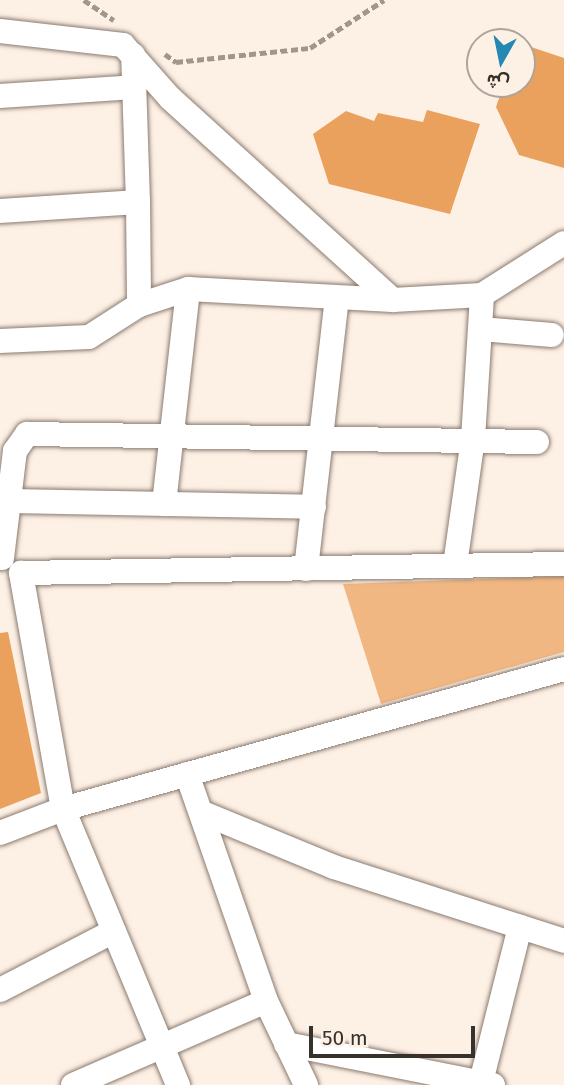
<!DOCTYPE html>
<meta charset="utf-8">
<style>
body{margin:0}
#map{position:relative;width:564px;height:1085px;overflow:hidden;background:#fdf0e5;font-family:"Fira Sans",Vazirmatn,sans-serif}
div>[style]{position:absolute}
.green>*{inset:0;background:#f1b782}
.building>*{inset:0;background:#e9a15d}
.path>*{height:4.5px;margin-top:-2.25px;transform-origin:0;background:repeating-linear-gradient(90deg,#a0968d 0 7px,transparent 0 10.5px)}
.roads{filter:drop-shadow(0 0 2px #8a7b6f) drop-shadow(0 0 2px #8a7b6f)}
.street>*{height:24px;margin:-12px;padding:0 12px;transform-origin:12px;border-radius:12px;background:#fff}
span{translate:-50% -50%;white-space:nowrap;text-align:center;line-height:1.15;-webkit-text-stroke:5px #fdf0e5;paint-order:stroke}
.north{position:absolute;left:466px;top:28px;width:70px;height:70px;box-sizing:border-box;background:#fdf0e5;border:2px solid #aea49b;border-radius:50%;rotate:189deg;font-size:19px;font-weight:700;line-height:28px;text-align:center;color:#37312b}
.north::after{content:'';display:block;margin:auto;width:24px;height:32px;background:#2488b2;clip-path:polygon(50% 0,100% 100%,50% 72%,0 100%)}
.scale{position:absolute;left:309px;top:1026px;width:166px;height:32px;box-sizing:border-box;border:4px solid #37312b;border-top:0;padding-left:9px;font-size:21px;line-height:24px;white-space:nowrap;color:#37312b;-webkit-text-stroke:5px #fdf0e5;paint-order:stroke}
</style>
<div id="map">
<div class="green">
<i style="clip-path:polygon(564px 576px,564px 652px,381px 704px,343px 584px)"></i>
</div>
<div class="building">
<i style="clip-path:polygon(522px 44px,564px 58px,564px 168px,519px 155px,496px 107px,504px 84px,522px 84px)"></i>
<i style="clip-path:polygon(427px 110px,480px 124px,450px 214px,329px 184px,313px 134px,346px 111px,374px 121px,378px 113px,423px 122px)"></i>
<i style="clip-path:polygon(8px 632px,41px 793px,0 809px,0 633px)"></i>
</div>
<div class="path">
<i style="left:84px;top:0;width:36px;rotate:34deg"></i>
<i style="left:165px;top:54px;width:14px;rotate:36deg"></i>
<i style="left:176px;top:62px;width:135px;rotate:-6deg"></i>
<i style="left:310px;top:48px;width:88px;rotate:-33deg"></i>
</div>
<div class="roads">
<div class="street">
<i style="left:0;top:31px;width:124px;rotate:6.5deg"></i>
<i style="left:123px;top:45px;width:71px;rotate:48.4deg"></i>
<i style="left:170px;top:98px;width:301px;rotate:42.2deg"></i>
<i style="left:0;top:96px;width:134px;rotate:-3.8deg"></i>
<i style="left:138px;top:202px;width:103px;rotate:89.4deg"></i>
<i style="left:0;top:211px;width:138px;rotate:-3.7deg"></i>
<i style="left:138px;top:202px;width:147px;rotate:-91.9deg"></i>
<i style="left:481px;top:329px;width:71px;rotate:4.8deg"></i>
<i style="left:0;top:341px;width:89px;rotate:-2.6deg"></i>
<i style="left:89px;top:337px;width:59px;rotate:-32.6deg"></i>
<i style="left:139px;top:305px;width:52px;rotate:-18.1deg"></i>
<i style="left:188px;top:289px;width:205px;rotate:3.1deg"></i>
<i style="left:393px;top:300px;width:89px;rotate:-3.2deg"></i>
<i style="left:482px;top:295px;width:97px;rotate:-32.4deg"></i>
<i style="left:9px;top:501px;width:305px;rotate:1.1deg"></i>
<i style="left:164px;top:504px;width:216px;rotate:-83.6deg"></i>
<i style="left:2px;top:558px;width:108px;rotate:-83.1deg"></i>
<i style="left:15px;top:451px;width:21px;rotate:-55deg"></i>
<i style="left:27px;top:434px;width:510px;rotate:0.9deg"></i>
<i style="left:455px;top:565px;width:127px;rotate:-81.9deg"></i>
<i style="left:473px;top:439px;width:144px;rotate:-86.4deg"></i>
<i style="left:306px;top:569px;width:272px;rotate:-83.5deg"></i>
<i style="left:187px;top:774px;width:240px;rotate:70.8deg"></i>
<i style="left:266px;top:1001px;width:93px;rotate:64.5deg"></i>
<i style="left:203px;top:813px;width:142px;rotate:22.4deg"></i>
<i style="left:334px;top:867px;width:242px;rotate:17.8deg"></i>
<i style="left:0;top:833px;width:67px;rotate:-20.9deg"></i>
<i style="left:63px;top:809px;width:520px;rotate:-15.61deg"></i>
<i style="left:0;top:990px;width:128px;rotate:-27.4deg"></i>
<i style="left:286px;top:1044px;width:211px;rotate:11.2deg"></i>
<i style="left:481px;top:1082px;width:160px;rotate:-75.9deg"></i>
<i style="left:73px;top:1085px;width:210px;rotate:-23.5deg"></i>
<i style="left:178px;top:1085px;width:299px;rotate:-112.6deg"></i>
<i style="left:63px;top:809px;width:240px;rotate:-100.1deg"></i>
<i style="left:21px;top:573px;width:543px;rotate:-0.95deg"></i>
</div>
</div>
<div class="north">ش</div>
<div class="scale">50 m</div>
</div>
